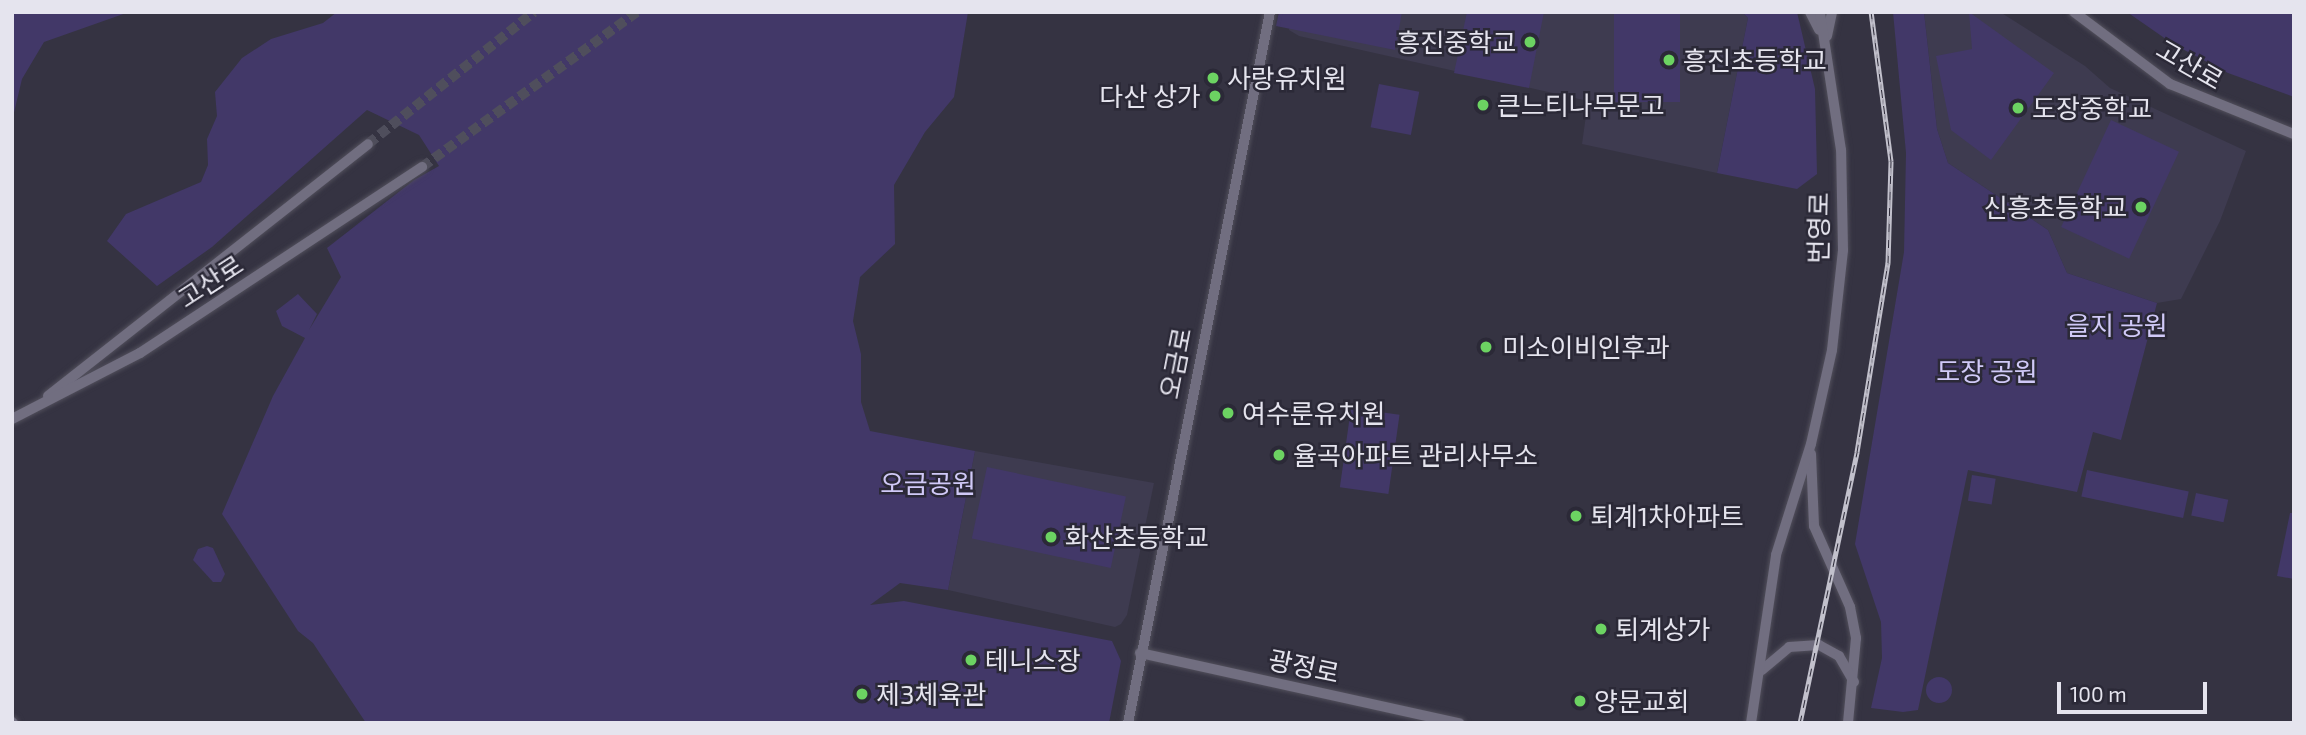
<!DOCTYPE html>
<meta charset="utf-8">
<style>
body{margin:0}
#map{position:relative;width:2306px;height:735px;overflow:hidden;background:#353342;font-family:"Exo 2","Noto Sans KR",sans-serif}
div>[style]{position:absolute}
.built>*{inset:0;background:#3e3b50}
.green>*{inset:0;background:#423868;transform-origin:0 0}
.round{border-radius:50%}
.minor-tunnel>*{height:10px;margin-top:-5px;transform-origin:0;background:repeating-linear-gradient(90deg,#4f4e5c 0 10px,transparent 0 15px)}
.roads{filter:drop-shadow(0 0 2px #514f5b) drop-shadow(0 0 2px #514f5b)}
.minor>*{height:10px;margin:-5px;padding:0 5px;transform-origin:5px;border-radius:5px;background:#716e80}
.rail>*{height:5px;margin-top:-2.5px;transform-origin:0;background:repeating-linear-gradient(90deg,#2b2937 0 8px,#c2c1cc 0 16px);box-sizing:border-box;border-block:2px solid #c2c1cc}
.dots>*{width:19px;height:19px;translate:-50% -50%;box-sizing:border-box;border:4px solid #2b2937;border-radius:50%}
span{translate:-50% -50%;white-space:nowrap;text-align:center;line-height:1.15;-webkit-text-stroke:5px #2b2937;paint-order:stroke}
.poi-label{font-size:26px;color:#e5e4ee}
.right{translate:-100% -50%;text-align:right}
.left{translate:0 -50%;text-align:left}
.street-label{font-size:26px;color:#e5e4ee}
.park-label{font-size:26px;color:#d0c9f7}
.frame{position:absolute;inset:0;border:14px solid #e5e4ee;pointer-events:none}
.scale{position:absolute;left:2057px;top:682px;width:150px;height:32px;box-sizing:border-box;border:4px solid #e5e4ee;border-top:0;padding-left:9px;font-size:21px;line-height:24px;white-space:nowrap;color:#e5e4ee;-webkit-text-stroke:5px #2b2937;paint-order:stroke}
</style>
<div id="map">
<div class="built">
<i style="clip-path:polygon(1290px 12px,1742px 12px,1748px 18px,1717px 173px,1582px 144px,1588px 101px,1299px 36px,1289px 30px)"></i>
<i style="clip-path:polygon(1924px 12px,2000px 12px,2085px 66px,2110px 88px,2246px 151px,2220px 221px,2181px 299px,2157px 303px,2067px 273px,2048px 230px,1948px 163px,1937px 129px)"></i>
<i style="clip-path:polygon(975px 451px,1154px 483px,1127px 615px,1121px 624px,1115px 627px,948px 590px)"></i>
</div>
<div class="green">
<i style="clip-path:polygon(12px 12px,129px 12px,44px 42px,22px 79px,12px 121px)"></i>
<i style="clip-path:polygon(337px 12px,968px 12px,954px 97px,925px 132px,894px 185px,895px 244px,860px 277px,853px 321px,861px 354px,861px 402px,870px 431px,975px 451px,948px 590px,900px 583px,870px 605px,904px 601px,1112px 641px,1121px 661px,1109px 723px,366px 723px,313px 643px,298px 631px,222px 514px,273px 396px,305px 338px,282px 326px,276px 311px,298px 294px,317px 314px,309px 330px,341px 277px,327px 248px,414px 180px,439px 166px,419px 135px,367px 110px,212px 247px,157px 286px,107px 241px,126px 214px,201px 182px,208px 165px,207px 139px,217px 116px,215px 92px,242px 58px,271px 39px,323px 23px)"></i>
<i style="clip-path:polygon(1279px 12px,1402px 12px,1395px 50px,1276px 26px)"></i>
<i style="clip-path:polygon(1467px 12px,1544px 12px,1529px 88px,1454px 73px)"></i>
<i style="left:1614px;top:12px;width:66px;height:90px"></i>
<i style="clip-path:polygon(1742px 12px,1797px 12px,1815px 89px,1817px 174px,1797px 189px,1717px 173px,1748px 18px)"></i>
<i style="clip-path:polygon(1893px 12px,1924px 12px,1937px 129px,1948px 163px,2048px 230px,2067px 273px,2157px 303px,2121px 440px,2093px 432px,2077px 492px,1968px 470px,1918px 710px,1903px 712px,1871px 708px,1882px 658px,1881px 622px,1855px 544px,1904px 252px,1906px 153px)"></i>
<i style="clip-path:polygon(1969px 12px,2054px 73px,1991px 160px,1951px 130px,1936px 56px,1972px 49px)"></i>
<i style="clip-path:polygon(2127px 12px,2294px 12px,2294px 97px,2228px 73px,2173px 44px)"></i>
<i style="left:1379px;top:84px;width:41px;height:44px;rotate:11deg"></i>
<i style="left:2111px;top:120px;width:75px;height:118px;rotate:25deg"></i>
<i style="left:1351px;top:408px;width:49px;height:80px;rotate:8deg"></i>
<i style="left:987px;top:467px;width:142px;height:73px;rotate:12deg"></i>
<i style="left:2087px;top:470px;width:104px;height:27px;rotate:12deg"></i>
<i style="left:1972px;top:475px;width:24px;height:26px;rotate:9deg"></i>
<i style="left:2196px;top:493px;width:33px;height:23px;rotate:12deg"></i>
<i style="clip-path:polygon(2290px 513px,2294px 513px,2294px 579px,2277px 576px)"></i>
<i style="clip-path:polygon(207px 546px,213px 548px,225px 574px,221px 582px,213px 582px,193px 560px,198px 549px)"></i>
<i class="round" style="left:1926px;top:677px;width:26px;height:26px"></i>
</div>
<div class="minor-tunnel">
<i style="left:368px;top:144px;width:212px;rotate:-38.5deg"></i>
<i style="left:422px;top:167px;width:265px;rotate:-35.8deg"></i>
</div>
<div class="roads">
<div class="minor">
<i style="left:1810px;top:12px;width:20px;rotate:63deg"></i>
<i style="left:2074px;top:12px;width:120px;rotate:36.9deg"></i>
<i style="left:2170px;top:84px;width:134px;rotate:22deg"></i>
<i style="left:1827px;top:36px;width:25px;rotate:-78deg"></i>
<i style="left:48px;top:396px;width:407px;rotate:-38.2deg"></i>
<i style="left:12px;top:419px;width:144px;rotate:-27.3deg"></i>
<i style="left:140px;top:353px;width:338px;rotate:-33.4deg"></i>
<i style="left:1811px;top:454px;width:72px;rotate:87.6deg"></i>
<i style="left:1814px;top:526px;width:89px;rotate:66deg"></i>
<i style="left:1850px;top:607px;width:32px;rotate:79deg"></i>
<i style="left:1856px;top:638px;width:85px;rotate:95.4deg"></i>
<i style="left:1140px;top:653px;width:327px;rotate:12.4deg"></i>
<i style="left:1762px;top:670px;width:35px;rotate:-40deg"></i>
<i style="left:1789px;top:647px;width:30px;rotate:-4deg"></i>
<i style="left:1819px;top:645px;width:23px;rotate:29deg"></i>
<i style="left:1839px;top:656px;width:30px;rotate:60deg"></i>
<i style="left:12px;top:722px;width:1px;rotate:45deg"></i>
<i style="left:1128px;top:723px;width:725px;rotate:-78.71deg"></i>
<i style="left:1751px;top:723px;width:170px;rotate:-81.5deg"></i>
<i style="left:1776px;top:555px;width:116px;rotate:-72.5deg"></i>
<i style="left:1811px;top:444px;width:96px;rotate:-77.4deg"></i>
<i style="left:1832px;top:350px;width:101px;rotate:-83.7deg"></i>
<i style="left:1843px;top:250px;width:100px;rotate:-91.1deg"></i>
<i style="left:1841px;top:150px;width:140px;rotate:-98.7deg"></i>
</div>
</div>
<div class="rail">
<i style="left:1800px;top:723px;width:277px;rotate:-78.1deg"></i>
<i style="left:1857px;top:452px;width:192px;rotate:-80.7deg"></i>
<i style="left:1888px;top:263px;width:102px;rotate:-88.3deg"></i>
<i style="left:1891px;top:161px;width:150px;rotate:-97.6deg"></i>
</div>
<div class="dots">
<i style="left:1530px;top:42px;background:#6cd362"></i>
<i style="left:1669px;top:60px;background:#6cd362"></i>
<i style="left:1213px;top:78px;background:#6cd362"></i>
<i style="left:1215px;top:96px;background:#6cd362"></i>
<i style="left:1483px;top:105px;background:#6cd362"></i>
<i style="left:2018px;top:108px;background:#6cd362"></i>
<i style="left:2141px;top:207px;background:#6cd362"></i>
<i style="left:1486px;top:347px;background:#6cd362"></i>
<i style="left:1228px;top:413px;background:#6cd362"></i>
<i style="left:1279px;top:455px;background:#6cd362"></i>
<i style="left:1576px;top:516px;background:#6cd362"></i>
<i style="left:1051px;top:537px;background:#6cd362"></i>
<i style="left:1601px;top:629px;background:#6cd362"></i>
<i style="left:971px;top:660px;background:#6cd362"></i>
<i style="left:862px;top:694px;background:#6cd362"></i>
<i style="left:1580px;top:701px;background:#6cd362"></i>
</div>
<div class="poi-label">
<span class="right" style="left:1516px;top:42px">흥진중학교</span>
<span class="left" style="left:1683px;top:60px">흥진초등학교</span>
<span class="left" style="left:1227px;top:78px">사랑유치원</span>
<span class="right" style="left:1201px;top:96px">다산 상가</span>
<span class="left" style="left:1497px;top:105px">큰느티나무문고</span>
<span class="left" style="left:2032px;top:108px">도장중학교</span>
<span class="right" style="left:2127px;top:207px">신흥초등학교</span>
<span class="left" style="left:1502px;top:347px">미소이비인후과</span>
<span class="left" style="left:1242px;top:413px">여수룬유치원</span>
<span class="left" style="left:1293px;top:455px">율곡아파트 관리사무소</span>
<span class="left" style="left:1590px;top:516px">퇴계1차아파트</span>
<span class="left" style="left:1065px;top:537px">화산초등학교</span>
<span class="left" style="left:1615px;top:629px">퇴계상가</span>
<span class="left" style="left:985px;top:660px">테니스장</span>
<span class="left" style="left:876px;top:694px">제3체육관</span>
<span class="left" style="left:1594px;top:701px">양문교회</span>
</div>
<div class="street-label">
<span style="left:2190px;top:64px;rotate:30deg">고산로</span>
<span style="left:1818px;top:228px;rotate:-89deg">번영로</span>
<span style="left:210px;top:281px;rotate:-33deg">고산로</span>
<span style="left:1175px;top:363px;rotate:-79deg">오금로</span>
<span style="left:1304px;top:666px;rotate:12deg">광정로</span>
</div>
<div class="park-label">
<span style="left:2117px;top:325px">을지 공원</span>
<span style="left:1987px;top:371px">도장 공원</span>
<span style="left:928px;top:483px">오금공원</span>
</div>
<div class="frame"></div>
<div class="scale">100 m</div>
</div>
